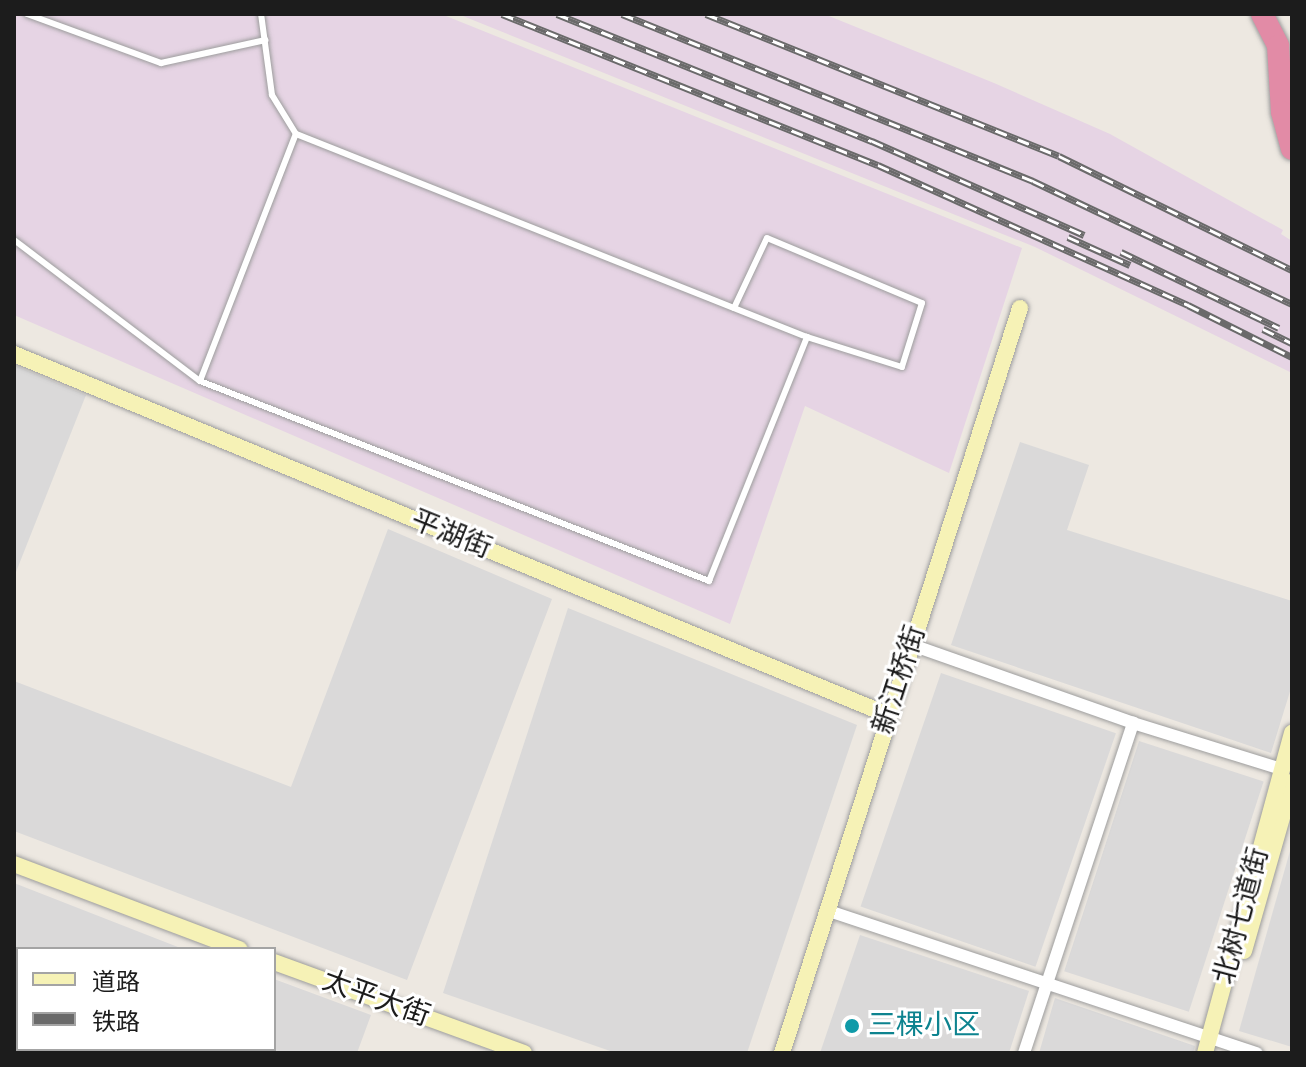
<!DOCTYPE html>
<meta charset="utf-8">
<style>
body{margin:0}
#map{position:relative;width:1306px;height:1067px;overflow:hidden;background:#ede8e1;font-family:"Sofia Sans Condensed","Noto Sans SC",sans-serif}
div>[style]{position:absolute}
.residential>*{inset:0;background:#dad9d9;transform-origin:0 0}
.industrial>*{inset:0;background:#e6d4e4}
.roads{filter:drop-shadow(0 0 2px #9d9d9d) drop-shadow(0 0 2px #9d9d9d)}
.lane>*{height:6px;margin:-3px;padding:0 3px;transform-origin:3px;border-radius:3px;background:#fff}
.street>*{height:12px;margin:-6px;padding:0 6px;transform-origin:6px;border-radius:6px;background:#fff}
.secondary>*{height:16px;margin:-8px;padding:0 8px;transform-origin:8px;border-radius:8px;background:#f6f2b6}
.highway>*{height:22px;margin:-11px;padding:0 11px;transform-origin:11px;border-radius:11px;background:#e28ba6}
.rail>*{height:7px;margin-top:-3.5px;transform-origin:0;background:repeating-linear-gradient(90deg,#fff 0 12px,#6a6a6a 0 24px);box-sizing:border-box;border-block:2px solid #6a6a6a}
.dots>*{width:22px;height:22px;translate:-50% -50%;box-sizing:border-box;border:4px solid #fff;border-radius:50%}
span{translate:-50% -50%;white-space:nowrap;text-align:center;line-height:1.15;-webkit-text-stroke:6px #fff;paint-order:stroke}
.street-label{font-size:28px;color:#1c1c1c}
.culture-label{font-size:28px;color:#0d838f}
.left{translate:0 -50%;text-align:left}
.frame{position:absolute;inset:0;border:16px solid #1c1c1c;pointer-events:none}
.legend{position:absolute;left:16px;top:947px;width:260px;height:104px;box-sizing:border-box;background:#fff;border:2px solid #a4a4a4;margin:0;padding:10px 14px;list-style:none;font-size:24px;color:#1c1c1c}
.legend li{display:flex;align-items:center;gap:16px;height:40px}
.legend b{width:40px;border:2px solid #a4a4a4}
</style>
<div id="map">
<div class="residential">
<i style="clip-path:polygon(14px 365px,86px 395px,14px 577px)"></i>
<i style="clip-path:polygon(1020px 442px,1089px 465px,1067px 530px,1292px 601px,1292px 685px,1271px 753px,951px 645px)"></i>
<i style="clip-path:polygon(388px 529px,552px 599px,407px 980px,14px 831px,14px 681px,291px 787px)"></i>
<i style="clip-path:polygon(568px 608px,857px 725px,747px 1053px,616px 1053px,443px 993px)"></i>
<i style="left:941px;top:673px;width:185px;height:247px;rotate:19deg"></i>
<i style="left:1139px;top:741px;width:131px;height:242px;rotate:18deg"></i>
<i style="clip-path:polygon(1292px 844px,1292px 1047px,1239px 1031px)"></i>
<i style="clip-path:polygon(14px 883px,183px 949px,18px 949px,18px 1049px,213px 1049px,212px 1053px,14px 1053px)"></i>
<i style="clip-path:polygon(860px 935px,1029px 991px,1009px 1053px,820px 1053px)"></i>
<i style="clip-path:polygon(274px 979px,371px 1015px,357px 1053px,234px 1053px,235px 1049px,274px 1049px)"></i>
<i style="clip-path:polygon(1055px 998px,1195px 1046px,1193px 1053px,1039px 1053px)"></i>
</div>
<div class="industrial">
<i style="clip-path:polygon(14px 14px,441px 14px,1022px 248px,949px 473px,805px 406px,730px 624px,14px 315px)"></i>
<i style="clip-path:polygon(458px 14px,824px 14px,994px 83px,1110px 134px,1283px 230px,1281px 234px,1292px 241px,1292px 373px,1035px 247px)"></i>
</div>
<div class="roads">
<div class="lane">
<i style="left:27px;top:14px;width:143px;rotate:20.1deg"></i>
<i style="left:161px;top:63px;width:107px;rotate:-12.4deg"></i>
<i style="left:14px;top:240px;width:233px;rotate:37.2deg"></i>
<i style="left:200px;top:381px;width:547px;rotate:21.45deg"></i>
<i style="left:709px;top:581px;width:263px;rotate:-68.1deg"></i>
<i style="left:807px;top:337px;width:550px;rotate:-158.33deg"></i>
<i style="left:296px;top:134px;width:46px;rotate:-121.6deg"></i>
<i style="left:272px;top:95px;width:82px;rotate:-97.7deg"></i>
<i style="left:734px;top:308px;width:77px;rotate:-64.8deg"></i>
<i style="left:767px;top:238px;width:168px;rotate:22.8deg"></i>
<i style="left:922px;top:303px;width:67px;rotate:107.4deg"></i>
<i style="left:902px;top:367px;width:100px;rotate:-162.5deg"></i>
<i style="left:200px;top:381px;width:265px;rotate:-68.8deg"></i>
</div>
<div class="street">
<i style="left:912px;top:645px;width:234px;rotate:19.4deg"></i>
<i style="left:1133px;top:723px;width:156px;rotate:17.2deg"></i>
<i style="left:829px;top:911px;width:451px;rotate:18.4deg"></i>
<i style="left:1024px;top:1053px;width:348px;rotate:-71.7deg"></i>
</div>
<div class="secondary">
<i style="left:14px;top:354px;width:946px;rotate:22.44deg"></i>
<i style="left:14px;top:864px;width:241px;rotate:20.7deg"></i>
<i style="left:1244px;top:951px;width:176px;rotate:-74.1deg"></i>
<i style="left:274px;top:962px;width:266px;rotate:20deg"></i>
<i style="left:222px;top:1053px;width:4px;rotate:-76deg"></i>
<i style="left:782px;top:1053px;width:782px;rotate:-72.28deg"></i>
<i style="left:1205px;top:1053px;width:332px;rotate:-74.8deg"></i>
</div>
<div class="highway">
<i style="left:1262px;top:14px;width:36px;rotate:63deg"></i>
<i style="left:1278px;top:46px;width:66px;rotate:86.5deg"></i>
<i style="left:1282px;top:112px;width:38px;rotate:75deg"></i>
</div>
</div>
<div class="rail">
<i style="left:502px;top:14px;width:405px;rotate:21.9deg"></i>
<i style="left:878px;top:165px;width:340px;rotate:24.3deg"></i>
<i style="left:1188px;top:305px;width:116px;rotate:26.6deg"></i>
<i style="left:557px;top:14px;width:340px;rotate:22deg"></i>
<i style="left:872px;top:141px;width:232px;rotate:23.9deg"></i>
<i style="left:622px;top:14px;width:444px;rotate:22.1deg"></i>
<i style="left:1033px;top:181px;width:287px;rotate:25.4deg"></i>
<i style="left:706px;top:14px;width:380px;rotate:21.9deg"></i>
<i style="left:1059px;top:156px;width:259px;rotate:26.1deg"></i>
<i style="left:1068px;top:237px;width:68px;rotate:24.3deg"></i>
<i style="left:1121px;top:252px;width:175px;rotate:25.7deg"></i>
<i style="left:1263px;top:329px;width:32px;rotate:26deg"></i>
</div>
<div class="dots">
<i style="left:852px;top:1026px;background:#0f9aa8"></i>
</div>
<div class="street-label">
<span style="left:451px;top:535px;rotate:22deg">平湖街</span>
<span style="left:900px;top:680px;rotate:-72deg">新江桥街</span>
<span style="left:1242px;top:916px;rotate:-75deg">北树七道街</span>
<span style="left:376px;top:999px;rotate:20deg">太平大街</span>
</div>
<div class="culture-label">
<span class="left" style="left:868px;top:1026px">三棵小区</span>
</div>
<div class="frame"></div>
<ul class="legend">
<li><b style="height:10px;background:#f6f2b6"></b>道路</li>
<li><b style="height:10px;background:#6a6a6a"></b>铁路</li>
</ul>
</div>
